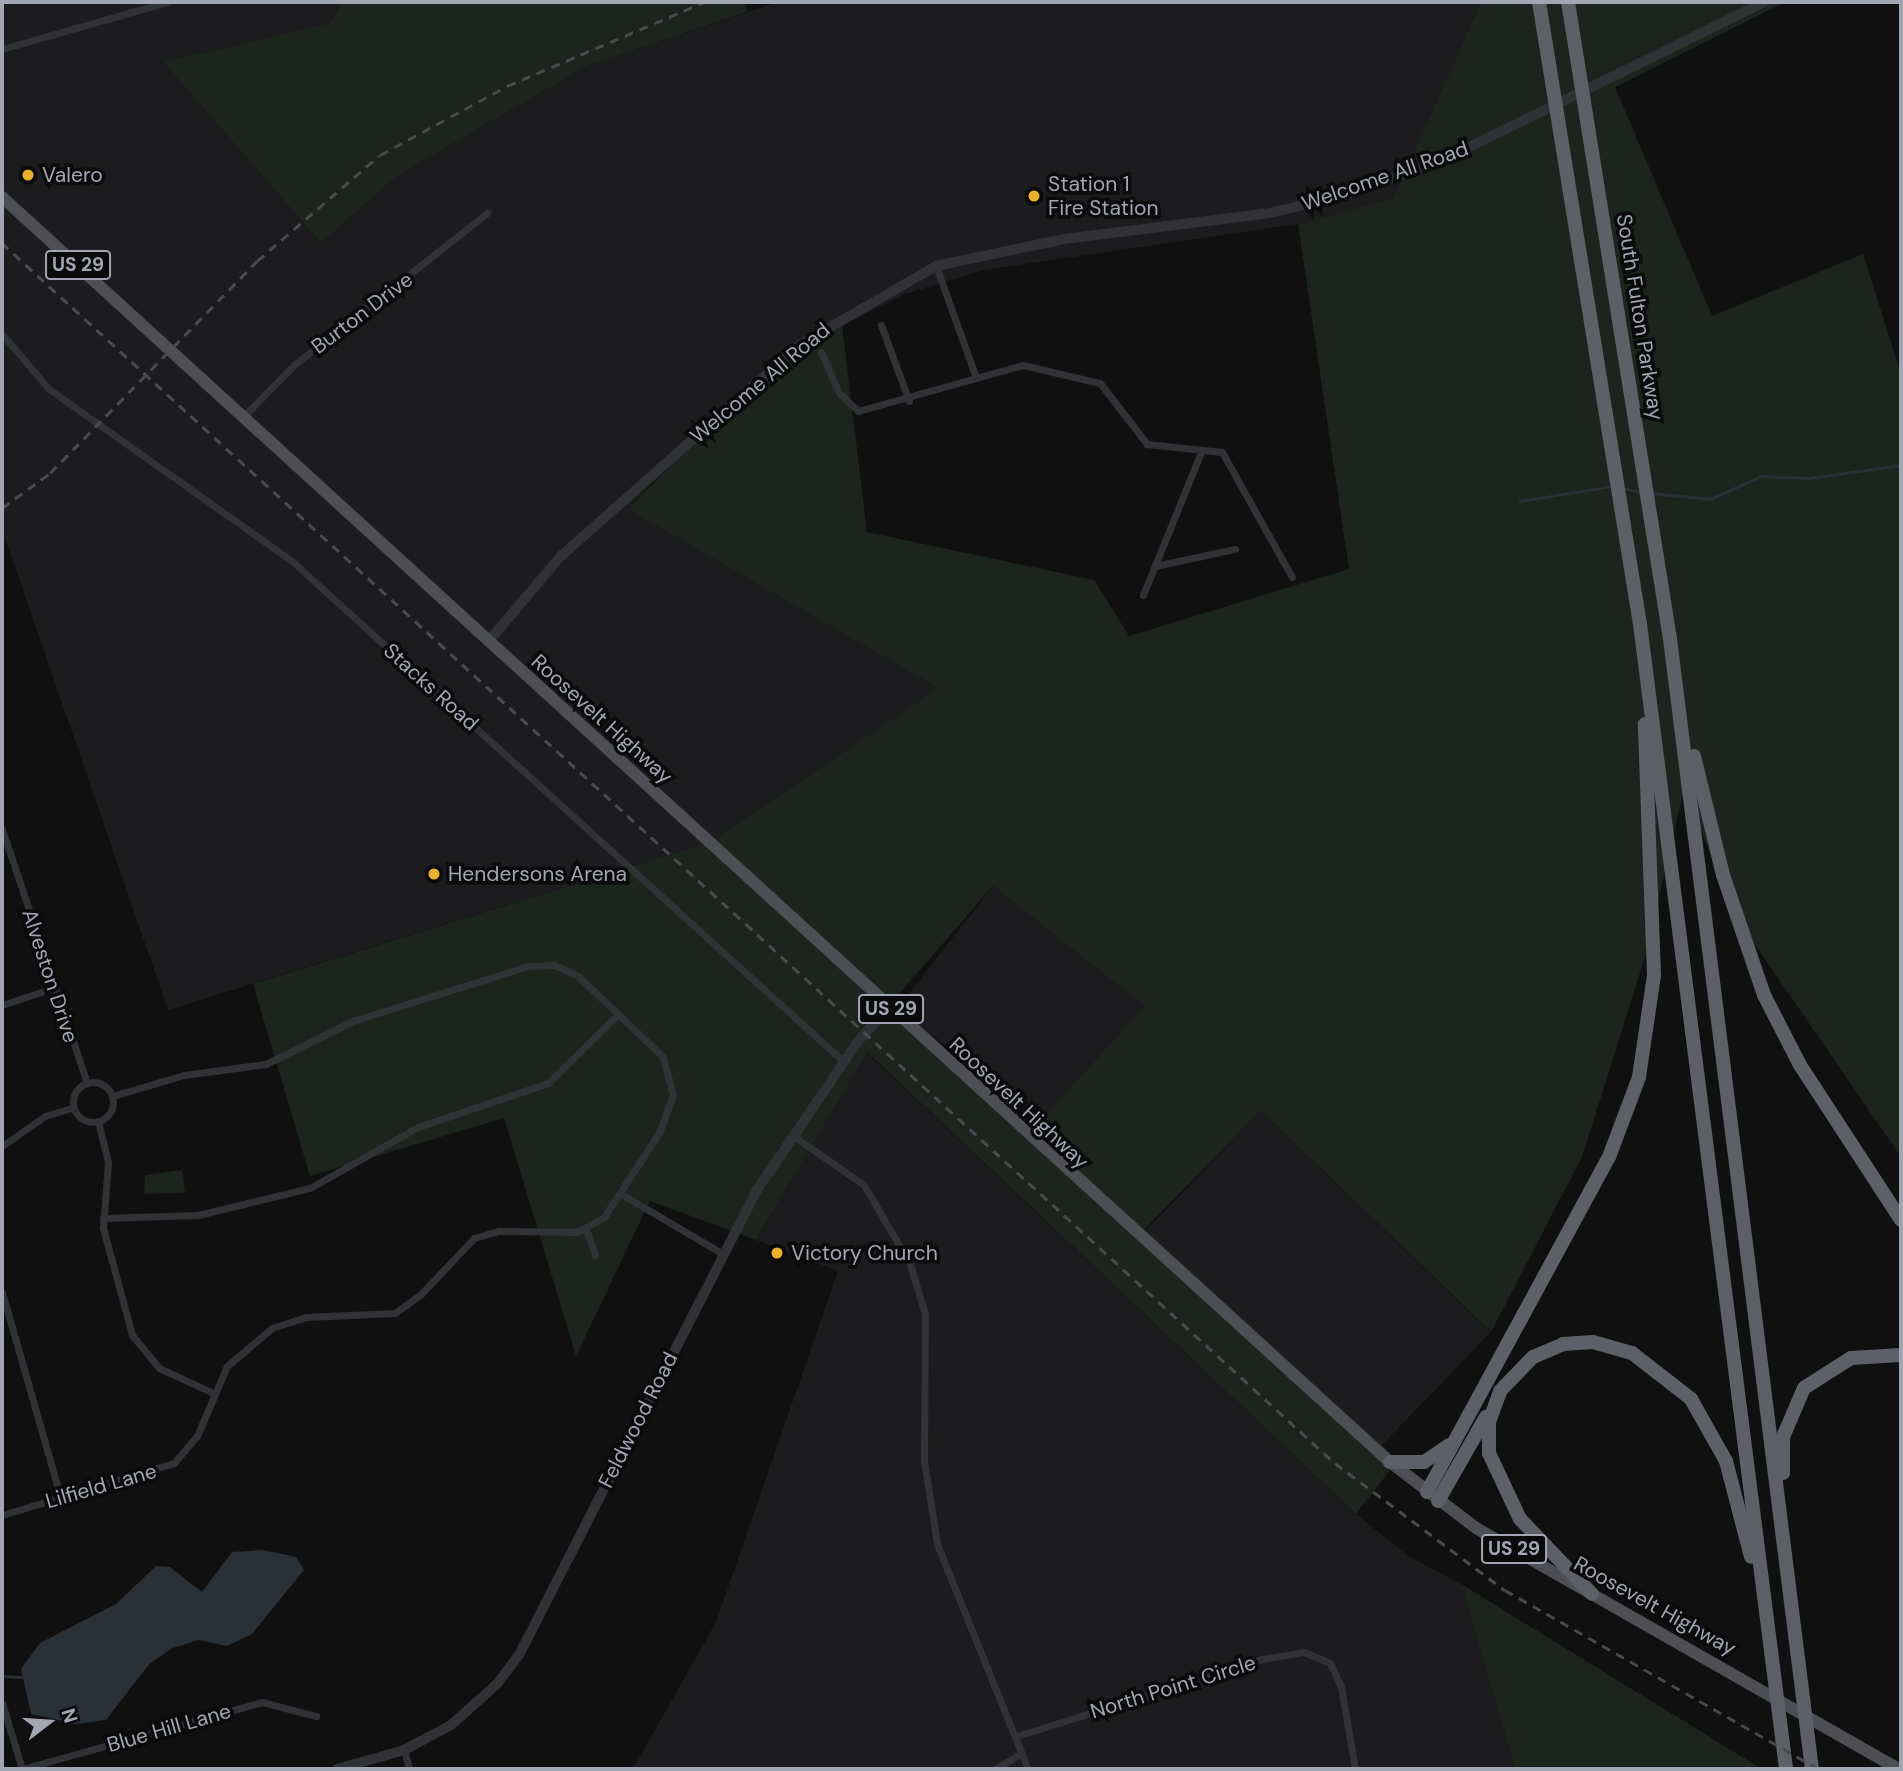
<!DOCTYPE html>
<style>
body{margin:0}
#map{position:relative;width:1903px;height:1771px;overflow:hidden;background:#101011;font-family:"DM Sans",sans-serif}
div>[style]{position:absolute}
.built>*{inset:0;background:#1c1c1e;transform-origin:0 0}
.green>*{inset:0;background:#1c241d}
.water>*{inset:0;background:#293036}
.stream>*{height:2.5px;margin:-1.25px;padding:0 1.25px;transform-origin:1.25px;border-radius:1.25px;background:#293036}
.minor>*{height:7px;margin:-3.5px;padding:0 3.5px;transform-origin:3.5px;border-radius:3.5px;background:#313236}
.minor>.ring{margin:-3.5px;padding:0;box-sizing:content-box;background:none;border:7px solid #313236;border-radius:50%}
.tertiary>*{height:10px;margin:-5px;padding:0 5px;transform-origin:5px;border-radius:5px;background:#313236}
.primary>*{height:12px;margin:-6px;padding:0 6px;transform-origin:6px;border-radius:6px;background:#4d4f55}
.motorway>*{height:14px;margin:-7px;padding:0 7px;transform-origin:7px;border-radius:7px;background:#5d6067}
.rail>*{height:2.5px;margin-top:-1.25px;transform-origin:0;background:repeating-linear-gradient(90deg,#484a4f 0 9px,transparent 0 16px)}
.dots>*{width:19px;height:19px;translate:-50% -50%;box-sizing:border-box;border:4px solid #0b0b0c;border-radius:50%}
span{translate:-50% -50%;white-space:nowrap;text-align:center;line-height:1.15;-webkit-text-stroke:7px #0b0b0c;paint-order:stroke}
.shield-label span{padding:2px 5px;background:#0b0b0c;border:2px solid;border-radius:5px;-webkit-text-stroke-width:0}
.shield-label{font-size:19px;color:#a2a6b2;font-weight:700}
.poi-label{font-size:21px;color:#a2a6b2}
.left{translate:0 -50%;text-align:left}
.street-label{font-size:21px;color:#a2a6b2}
.frame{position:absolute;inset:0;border:4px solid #a2a6b2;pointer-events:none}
.north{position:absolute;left:14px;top:1687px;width:70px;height:70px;-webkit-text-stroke:5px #0b0b0c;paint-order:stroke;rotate:73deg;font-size:19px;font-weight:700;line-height:28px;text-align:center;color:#a2a6b2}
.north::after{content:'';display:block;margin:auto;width:24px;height:32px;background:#a2a6b2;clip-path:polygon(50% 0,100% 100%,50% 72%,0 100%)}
</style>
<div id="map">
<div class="built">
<i style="clip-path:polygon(2px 2px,343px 2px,330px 23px,163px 62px,321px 243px,397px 176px,587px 66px,778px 2px,1481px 2px,1393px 200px,1298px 224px,984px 270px,902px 295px,836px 329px,731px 405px,628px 508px,940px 688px,710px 842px,168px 1010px,2px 529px)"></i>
<i style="left:993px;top:886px;width:194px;height:155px;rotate:38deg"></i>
<i style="clip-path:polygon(866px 1052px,1356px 1514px,1408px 1556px,1461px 1584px,1515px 1769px,633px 1769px,716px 1622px,838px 1271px,756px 1240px)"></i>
<i style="left:1261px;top:1111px;width:319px;height:166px;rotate:44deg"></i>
</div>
<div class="green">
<i style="clip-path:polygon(343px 2px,746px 2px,747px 12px,587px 66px,397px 176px,321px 243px,163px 62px,330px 23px)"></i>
<i style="clip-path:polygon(evenodd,1481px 2px,1785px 2px,1615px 87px,1712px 316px,1863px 254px,1901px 374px,1901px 1157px,1736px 917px,1684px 789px,1645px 957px,1582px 1157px,1491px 1332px,1261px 1111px,1145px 1229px,1398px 1460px,1356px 1514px,867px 1052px,756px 1240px,650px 1201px,576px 1356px,504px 1118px,310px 1176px,253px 984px,710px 842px,939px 688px,628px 509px,731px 405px,842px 325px,867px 532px,1094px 580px,1129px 636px,1349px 569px,1298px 224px,1393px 199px,1481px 2px,993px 886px,1145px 1006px,1034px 1128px,891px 1003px,993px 886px)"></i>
<i style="clip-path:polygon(182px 1170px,185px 1193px,144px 1194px,145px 1175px)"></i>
<i style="clip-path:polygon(1461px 1584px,1757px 1766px,1757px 1769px,1515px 1769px)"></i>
</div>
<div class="water">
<i style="clip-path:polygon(263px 1550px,296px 1557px,304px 1570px,252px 1634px,227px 1646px,199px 1640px,173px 1648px,150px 1663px,106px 1720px,76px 1724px,31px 1714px,21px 1669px,40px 1643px,116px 1604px,156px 1566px,170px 1567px,202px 1592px,232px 1552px)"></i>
</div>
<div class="stream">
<i style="left:1623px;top:488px;width:18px;rotate:13deg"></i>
<i style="left:1651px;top:493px;width:60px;rotate:5.7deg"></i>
<i style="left:1711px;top:499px;width:55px;rotate:-24.7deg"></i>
<i style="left:1761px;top:476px;width:48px;rotate:2.4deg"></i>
<i style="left:1809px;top:478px;width:93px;rotate:-8deg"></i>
<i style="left:1520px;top:501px;width:94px;rotate:-9.2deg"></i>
<i style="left:2px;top:1676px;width:19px;rotate:3deg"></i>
</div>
<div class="minor">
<i style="left:2px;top:49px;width:172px;rotate:-15.9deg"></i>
<i style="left:936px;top:266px;width:119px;rotate:70.3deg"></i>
<i style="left:881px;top:325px;width:81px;rotate:69.8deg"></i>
<i style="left:2px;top:334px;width:72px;rotate:49.5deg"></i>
<i style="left:49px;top:389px;width:299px;rotate:35.3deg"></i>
<i style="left:293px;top:562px;width:744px;rotate:42.22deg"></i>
<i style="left:821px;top:352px;width:45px;rotate:66.3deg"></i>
<i style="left:839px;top:393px;width:26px;rotate:43deg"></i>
<i style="left:858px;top:411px;width:171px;rotate:-15.6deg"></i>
<i style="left:1023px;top:365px;width:79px;rotate:13.2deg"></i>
<i style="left:1100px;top:383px;width:77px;rotate:52.4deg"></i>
<i style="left:1147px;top:444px;width:75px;rotate:6.1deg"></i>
<i style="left:1222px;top:452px;width:143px;rotate:60.8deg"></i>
<i style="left:242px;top:418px;width:74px;rotate:-45.5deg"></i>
<i style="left:294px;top:365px;width:246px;rotate:-38.2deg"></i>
<i style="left:1155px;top:566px;width:82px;rotate:-12deg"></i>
<i style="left:1143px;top:595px;width:157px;rotate:-67.9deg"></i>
<i style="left:2px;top:829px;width:268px;rotate:71.5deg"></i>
<i style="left:2px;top:1005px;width:54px;rotate:-18.4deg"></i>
<i class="ring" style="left:73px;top:1082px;width:33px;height:33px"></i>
<i style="left:98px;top:1121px;width:42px;rotate:76.3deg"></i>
<i style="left:108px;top:1162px;width:66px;rotate:94.3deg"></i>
<i style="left:103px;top:1228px;width:111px;rotate:74.8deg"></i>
<i style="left:132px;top:1335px;width:43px;rotate:50.7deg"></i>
<i style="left:159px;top:1368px;width:57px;rotate:24.8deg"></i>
<i style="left:792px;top:1135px;width:88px;rotate:34.8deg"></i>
<i style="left:864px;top:1185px;width:91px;rotate:59.8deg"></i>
<i style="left:910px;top:1264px;width:52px;rotate:73.3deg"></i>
<i style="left:925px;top:1314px;width:146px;rotate:90.4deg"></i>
<i style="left:924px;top:1460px;width:85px;rotate:81.2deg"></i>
<i style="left:937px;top:1544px;width:243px;rotate:68deg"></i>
<i style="left:2px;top:1146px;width:52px;rotate:-34.9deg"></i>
<i style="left:45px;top:1116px;width:30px;rotate:-17deg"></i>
<i style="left:623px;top:1195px;width:116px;rotate:30.5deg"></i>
<i style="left:103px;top:1218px;width:95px;rotate:-1.8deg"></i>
<i style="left:198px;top:1215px;width:115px;rotate:-13.6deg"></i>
<i style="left:310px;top:1188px;width:124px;rotate:-29.5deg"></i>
<i style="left:418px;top:1127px;width:137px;rotate:-18.7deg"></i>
<i style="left:548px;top:1083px;width:98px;rotate:-44.6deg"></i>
<i style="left:618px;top:1014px;width:55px;rotate:-136.5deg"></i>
<i style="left:578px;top:976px;width:26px;rotate:-155deg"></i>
<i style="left:554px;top:965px;width:26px;rotate:178deg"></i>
<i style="left:528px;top:966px;width:183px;rotate:162.6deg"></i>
<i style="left:353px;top:1021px;width:97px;rotate:153.7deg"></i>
<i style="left:266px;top:1064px;width:83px;rotate:172.4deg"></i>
<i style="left:184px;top:1075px;width:75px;rotate:163.7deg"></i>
<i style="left:586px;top:1229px;width:28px;rotate:71deg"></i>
<i style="left:2px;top:1292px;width:212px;rotate:74.1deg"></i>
<i style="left:2px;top:1515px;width:180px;rotate:-16.8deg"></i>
<i style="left:174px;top:1463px;width:35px;rotate:-50deg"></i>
<i style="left:197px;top:1436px;width:76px;rotate:-66.8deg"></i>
<i style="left:227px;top:1366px;width:59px;rotate:-40.2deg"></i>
<i style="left:272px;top:1328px;width:36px;rotate:-18deg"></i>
<i style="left:306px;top:1317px;width:89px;rotate:-2.6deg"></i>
<i style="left:395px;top:1313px;width:32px;rotate:-36deg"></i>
<i style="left:421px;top:1294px;width:77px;rotate:-46.6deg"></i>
<i style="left:474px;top:1238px;width:26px;rotate:-16deg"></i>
<i style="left:499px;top:1231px;width:78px;rotate:0.7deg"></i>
<i style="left:577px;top:1232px;width:31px;rotate:-29deg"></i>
<i style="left:604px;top:1217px;width:100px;rotate:-56.8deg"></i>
<i style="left:659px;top:1133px;width:40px;rotate:-69.8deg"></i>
<i style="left:673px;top:1095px;width:39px;rotate:-105deg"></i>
<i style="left:663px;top:1057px;width:62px;rotate:-136.3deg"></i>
<i style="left:2px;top:1703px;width:69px;rotate:73.1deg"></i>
<i style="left:1017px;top:1736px;width:257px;rotate:-17.4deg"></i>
<i style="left:1262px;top:1659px;width:43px;rotate:-9.5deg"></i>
<i style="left:1304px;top:1652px;width:28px;rotate:23deg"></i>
<i style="left:1330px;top:1663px;width:26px;rotate:65deg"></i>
<i style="left:1341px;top:1687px;width:83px;rotate:80.3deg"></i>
<i style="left:404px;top:1750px;width:20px;rotate:75deg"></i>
<i style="left:22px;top:1769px;width:249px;rotate:-15.6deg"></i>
<i style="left:262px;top:1702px;width:56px;rotate:14.5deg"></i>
<i style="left:995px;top:1769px;width:31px;rotate:-31deg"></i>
</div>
<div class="tertiary">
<i style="left:488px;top:642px;width:113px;rotate:-49.7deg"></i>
<i style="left:561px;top:556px;width:320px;rotate:-41.5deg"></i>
<i style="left:801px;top:344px;width:156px;rotate:-30deg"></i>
<i style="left:936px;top:266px;width:131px;rotate:-11.9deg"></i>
<i style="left:1064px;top:239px;width:208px;rotate:-7.2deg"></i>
<i style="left:1270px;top:213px;width:77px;rotate:-13.5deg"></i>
<i style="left:1345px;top:195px;width:104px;rotate:-19.7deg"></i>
<i style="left:1443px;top:160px;width:358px;rotate:-26.2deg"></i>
<i style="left:337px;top:1769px;width:70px;rotate:-15.8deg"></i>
<i style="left:404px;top:1750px;width:53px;rotate:-28deg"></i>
<i style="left:451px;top:1725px;width:62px;rotate:-41.7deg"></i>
<i style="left:497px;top:1684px;width:36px;rotate:-53deg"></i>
<i style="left:519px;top:1655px;width:522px;rotate:-62.9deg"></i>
<i style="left:757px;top:1190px;width:181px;rotate:-55.8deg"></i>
<i style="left:859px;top:1040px;width:45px;rotate:-47.7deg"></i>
</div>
<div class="primary">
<i style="left:2px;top:197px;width:1878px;rotate:42.35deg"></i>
<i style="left:1390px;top:1462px;width:108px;rotate:37.5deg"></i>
<i style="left:1476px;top:1528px;width:486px;rotate:29.7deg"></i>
</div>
<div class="motorway">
<i style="left:1539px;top:2px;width:630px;rotate:80.78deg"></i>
<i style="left:1640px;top:624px;width:1154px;rotate:82.73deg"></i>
<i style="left:1568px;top:2px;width:645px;rotate:80.9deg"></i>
<i style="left:1670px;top:639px;width:1139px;rotate:82.84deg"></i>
<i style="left:1694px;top:756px;width:122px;rotate:76.3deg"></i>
<i style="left:1723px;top:875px;width:127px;rotate:71.1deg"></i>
<i style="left:1764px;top:995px;width:79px;rotate:62.8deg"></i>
<i style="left:1800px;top:1065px;width:185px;rotate:56.9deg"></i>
<i style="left:1390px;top:1462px;width:34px"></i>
<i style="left:1424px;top:1462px;width:30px;rotate:-34deg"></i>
<i style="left:1783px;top:1473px;width:36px;rotate:-90deg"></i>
<i style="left:1783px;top:1437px;width:53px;rotate:-66.8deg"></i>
<i style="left:1804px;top:1388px;width:56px;rotate:-32.6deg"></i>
<i style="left:1851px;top:1358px;width:50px;rotate:-3.4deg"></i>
<i style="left:1427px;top:1492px;width:381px;rotate:-61.5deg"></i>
<i style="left:1609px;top:1157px;width:85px;rotate:-69.4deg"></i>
<i style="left:1639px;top:1077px;width:103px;rotate:-81.6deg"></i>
<i style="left:1654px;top:975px;width:251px;rotate:-92.1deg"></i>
<i style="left:1438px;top:1501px;width:97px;rotate:-60.3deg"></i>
<i style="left:1592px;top:1594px;width:104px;rotate:-133.8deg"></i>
<i style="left:1520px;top:1519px;width:73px;rotate:-115.2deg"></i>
<i style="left:1489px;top:1453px;width:31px;rotate:-90deg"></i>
<i style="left:1489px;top:1422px;width:33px;rotate:-70deg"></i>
<i style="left:1500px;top:1391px;width:47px;rotate:-45.9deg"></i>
<i style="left:1533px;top:1357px;width:33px;rotate:-23deg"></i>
<i style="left:1563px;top:1344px;width:30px;rotate:-4deg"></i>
<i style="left:1593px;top:1342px;width:41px;rotate:15.8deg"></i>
<i style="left:1632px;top:1353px;width:75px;rotate:37.9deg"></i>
<i style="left:1691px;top:1399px;width:71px;rotate:60.6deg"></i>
<i style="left:1726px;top:1461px;width:99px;rotate:75.4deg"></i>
</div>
<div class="rail">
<i style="left:2px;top:243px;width:1807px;rotate:42.47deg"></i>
<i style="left:1335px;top:1463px;width:212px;rotate:36.8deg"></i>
<i style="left:1505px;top:1590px;width:361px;rotate:29.7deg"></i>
<i style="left:2px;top:508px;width:59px;rotate:-36.1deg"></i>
<i style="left:50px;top:473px;width:296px;rotate:-45.7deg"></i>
<i style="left:257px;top:261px;width:162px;rotate:-40.8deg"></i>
<i style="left:380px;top:155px;width:145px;rotate:-28.5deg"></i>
<i style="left:507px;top:86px;width:214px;rotate:-23.1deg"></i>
</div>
<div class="dots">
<i style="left:28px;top:175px;background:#eab12f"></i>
<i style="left:1034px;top:196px;background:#eab12f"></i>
<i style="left:434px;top:874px;background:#eab12f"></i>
<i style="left:777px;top:1253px;background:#eab12f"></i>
</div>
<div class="shield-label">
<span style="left:78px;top:265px">US 29</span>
<span style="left:891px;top:1009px">US 29</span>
<span style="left:1514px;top:1549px">US 29</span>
</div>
<div class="poi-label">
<span class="left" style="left:42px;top:175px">Valero</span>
<span class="left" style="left:1048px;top:196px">Station 1<br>Fire Station</span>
<span class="left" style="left:448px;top:874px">Hendersons Arena</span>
<span class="left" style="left:791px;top:1253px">Victory Church</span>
</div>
<div class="street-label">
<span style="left:1385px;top:176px;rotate:-19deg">Welcome All Road</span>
<span style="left:362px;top:313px;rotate:-37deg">Burton Drive</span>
<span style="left:1640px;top:317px;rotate:81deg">South Fulton Parkway</span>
<span style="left:760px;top:383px;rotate:-40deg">Welcome All Road</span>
<span style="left:431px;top:687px;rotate:42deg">Stacks Road</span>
<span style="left:602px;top:719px;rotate:42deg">Roosevelt Highway</span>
<span style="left:50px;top:976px;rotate:72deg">Alveston Drive</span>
<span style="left:1019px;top:1103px;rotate:43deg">Roosevelt Highway</span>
<span style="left:638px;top:1420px;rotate:-63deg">Feldwood Road</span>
<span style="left:101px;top:1486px;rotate:-16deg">Lilfield Lane</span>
<span style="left:1655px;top:1606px;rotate:29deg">Roosevelt Highway</span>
<span style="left:1173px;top:1687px;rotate:-17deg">North Point Circle</span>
<span style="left:169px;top:1728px;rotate:-16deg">Blue Hill Lane</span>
</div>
<div class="frame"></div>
<div class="north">N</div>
</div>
